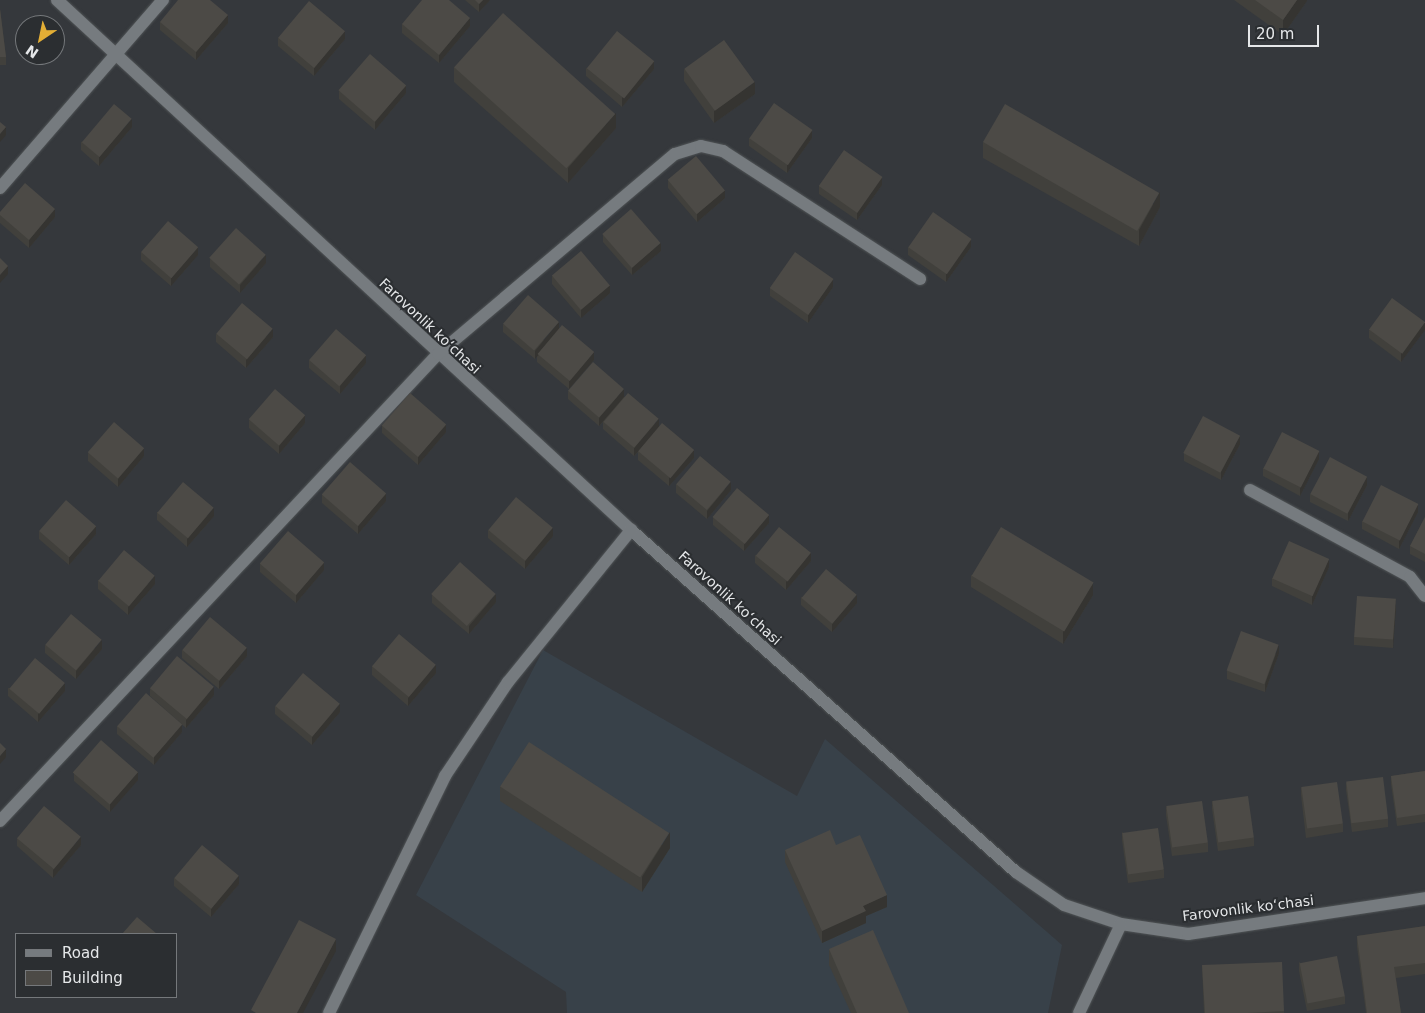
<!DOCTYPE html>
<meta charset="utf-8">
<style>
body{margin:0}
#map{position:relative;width:1425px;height:1013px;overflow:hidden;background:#35383c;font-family:"DejaVu Sans",sans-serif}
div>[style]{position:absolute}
.built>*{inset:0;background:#384149}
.roads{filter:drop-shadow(0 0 1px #505456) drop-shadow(0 0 1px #505456)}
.minor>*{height:12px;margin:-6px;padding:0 6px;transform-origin:6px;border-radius:6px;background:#767b7f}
.wall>*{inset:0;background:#41403c}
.shaded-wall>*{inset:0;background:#353431}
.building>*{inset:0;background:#4c4a46;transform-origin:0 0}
span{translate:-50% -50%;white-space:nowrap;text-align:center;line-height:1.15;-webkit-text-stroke:4px #2b2e31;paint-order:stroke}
.street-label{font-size:14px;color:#e5e7e9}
.legend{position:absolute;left:15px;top:933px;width:162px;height:65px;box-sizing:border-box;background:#2b2e31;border:1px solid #75787b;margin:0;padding:6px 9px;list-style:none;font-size:15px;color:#e5e7e9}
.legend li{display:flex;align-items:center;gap:10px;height:25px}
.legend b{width:25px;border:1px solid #75787b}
.north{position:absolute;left:15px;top:15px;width:50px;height:50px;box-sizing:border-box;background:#2b2e31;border:1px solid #75787b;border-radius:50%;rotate:214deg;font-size:14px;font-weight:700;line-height:20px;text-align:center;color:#e5e7e9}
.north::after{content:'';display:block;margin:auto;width:18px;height:22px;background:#e3ae35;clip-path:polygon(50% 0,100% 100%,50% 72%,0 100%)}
.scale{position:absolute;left:1248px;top:25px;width:71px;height:22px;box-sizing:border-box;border:2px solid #e5e7e9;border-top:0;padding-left:6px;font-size:15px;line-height:18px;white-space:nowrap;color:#e5e7e9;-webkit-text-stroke:4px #2b2e31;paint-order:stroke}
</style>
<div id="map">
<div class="built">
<i style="clip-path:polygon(543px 650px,797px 796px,825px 739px,1062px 945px,1048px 1013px,567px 1013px,566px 992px,416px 895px)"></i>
</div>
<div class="roads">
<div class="minor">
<i style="left:57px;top:0;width:781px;rotate:42.72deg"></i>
<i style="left:631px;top:530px;width:515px;rotate:41.62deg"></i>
<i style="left:1016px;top:872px;width:58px;rotate:34.5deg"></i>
<i style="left:1064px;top:905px;width:60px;rotate:18.4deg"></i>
<i style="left:1121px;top:924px;width:68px;rotate:8.5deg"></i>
<i style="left:1188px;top:934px;width:240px;rotate:-8.6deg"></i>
<i style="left:0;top:188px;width:249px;rotate:-49.1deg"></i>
<i style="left:1250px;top:490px;width:182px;rotate:28.5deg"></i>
<i style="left:1410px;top:577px;width:24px;rotate:52deg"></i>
<i style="left:0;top:821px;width:640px;rotate:-46.84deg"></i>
<i style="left:438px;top:354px;width:310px;rotate:-40.2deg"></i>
<i style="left:675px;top:154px;width:27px;rotate:-17deg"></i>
<i style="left:701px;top:146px;width:23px;rotate:13deg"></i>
<i style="left:723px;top:151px;width:235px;rotate:33deg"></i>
<i style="left:329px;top:1013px;width:264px;rotate:-63.9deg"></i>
<i style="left:445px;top:776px;width:113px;rotate:-56.2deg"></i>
<i style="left:508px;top:682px;width:196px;rotate:-51deg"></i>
<i style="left:1079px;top:1013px;width:98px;rotate:-64.7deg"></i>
</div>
</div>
<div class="wall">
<i style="clip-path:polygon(465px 0,490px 0,479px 12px)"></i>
<i style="clip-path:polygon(1234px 0,1307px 0,1307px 1px,1283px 35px)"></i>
<i style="clip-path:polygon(0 9px,6px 57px,6px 65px,0 65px)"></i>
<i style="clip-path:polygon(160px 22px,228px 23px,196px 60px,160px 30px)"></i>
<i style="clip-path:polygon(402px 24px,470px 26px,439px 63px,402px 33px)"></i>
<i style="clip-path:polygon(278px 38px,345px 39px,314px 76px,278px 46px)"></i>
<i style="clip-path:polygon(454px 67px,616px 128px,568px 183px,454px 82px)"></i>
<i style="clip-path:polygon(586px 68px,654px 69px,622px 107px,586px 76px)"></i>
<i style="clip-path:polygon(684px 69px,755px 94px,714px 123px,684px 81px)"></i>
<i style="clip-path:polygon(339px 91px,406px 93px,375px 130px,339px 99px)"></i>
<i style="clip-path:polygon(132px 127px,99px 166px,81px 150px,81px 142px)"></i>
<i style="clip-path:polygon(749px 138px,812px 138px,787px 173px,749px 146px)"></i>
<i style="clip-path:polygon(983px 142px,1160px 207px,1139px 246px,983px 158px)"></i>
<i style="clip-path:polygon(668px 180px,725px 198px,697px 222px,668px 188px)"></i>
<i style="clip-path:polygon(882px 185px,857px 220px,819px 194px,819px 186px)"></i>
<i style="clip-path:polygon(0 212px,55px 217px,29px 248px,0 223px)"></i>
<i style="clip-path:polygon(603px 234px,661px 251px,632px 275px,603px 242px)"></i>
<i style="clip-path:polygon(908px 247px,971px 247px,946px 282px,908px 255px)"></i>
<i style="clip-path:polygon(141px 252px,198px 255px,171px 286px,141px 260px)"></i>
<i style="clip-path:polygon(210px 259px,266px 263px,240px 293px,210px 267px)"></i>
<i style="clip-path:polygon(552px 276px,610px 293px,581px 318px,552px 284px)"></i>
<i style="clip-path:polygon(833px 287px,808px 323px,770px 296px,770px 288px)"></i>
<i style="clip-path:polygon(503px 324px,594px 360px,569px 389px,537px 362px,537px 355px,535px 359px,503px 332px)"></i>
<i style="clip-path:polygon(1369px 329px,1425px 330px,1401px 362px,1369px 338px)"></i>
<i style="clip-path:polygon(216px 334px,273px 337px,246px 368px,216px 342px)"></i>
<i style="clip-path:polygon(309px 360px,366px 363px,340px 394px,309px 368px)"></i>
<i style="clip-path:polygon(568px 391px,624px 397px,694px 458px,669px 486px,638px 460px,638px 452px,634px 456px,603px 429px,603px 422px,599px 426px,568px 399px)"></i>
<i style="clip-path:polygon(249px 420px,305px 423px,279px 454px,249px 428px)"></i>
<i style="clip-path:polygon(382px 425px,446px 432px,418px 465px,382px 433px)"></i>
<i style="clip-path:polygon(1240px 444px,1221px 480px,1184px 461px,1184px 453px)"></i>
<i style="clip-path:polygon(88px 453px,144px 456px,118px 487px,88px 461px)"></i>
<i style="clip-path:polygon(1319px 459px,1300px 496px,1263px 476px,1263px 468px)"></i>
<i style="clip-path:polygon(676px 484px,731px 490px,707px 519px,676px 493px)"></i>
<i style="clip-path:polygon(1367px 485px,1348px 521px,1310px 502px,1310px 494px)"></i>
<i style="clip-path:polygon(322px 495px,386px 501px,358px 534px,322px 503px)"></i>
<i style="clip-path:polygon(157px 512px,214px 516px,187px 547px,157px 520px)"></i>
<i style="clip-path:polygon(1418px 512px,1399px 549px,1362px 529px,1362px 521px)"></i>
<i style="clip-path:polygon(713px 517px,769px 523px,744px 551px,713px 525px)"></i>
<i style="clip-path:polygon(1425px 517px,1425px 562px,1410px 554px,1410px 546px)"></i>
<i style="clip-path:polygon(488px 530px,553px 536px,525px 569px,488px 538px)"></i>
<i style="clip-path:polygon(39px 531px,96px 534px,69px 565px,39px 539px)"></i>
<i style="clip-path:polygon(755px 555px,811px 561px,786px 590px,755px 563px)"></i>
<i style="clip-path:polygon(260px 564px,324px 570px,296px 603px,260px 572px)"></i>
<i style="clip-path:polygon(1329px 567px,1312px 605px,1272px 586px,1272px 578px)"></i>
<i style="clip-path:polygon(971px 575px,1093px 595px,1063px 644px,971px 587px)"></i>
<i style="clip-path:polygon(98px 580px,155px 584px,128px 615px,98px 589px)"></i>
<i style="clip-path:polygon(432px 595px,496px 602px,469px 634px,432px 603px)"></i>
<i style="clip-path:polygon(801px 597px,857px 603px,832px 632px,801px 605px)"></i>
<i style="clip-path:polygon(1396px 607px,1393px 648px,1354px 645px,1354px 637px)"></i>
<i style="clip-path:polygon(45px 645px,102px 649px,76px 679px,45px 653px)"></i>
<i style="clip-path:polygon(182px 650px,247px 656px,219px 689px,182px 658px)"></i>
<i style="clip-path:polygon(1279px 653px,1265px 692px,1227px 679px,1227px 671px)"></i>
<i style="clip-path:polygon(372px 666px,436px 673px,408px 706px,372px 675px)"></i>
<i style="clip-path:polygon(8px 688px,65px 691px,38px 722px,8px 696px)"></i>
<i style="clip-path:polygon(150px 688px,214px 695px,186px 728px,150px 696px)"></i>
<i style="clip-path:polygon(275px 706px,340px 712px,312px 745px,275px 714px)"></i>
<i style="clip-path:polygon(117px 726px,182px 732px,154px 765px,117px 734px)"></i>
<i style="clip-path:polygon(1425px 771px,1425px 822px,1397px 826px,1391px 784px,1391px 776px)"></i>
<i style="clip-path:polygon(74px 773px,138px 780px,110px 812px,74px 781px)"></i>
<i style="clip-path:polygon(1346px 782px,1388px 819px,1388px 827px,1352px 832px,1346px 790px)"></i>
<i style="clip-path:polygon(500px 786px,670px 848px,642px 892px,500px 801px)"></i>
<i style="clip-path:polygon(1301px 787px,1343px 824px,1343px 832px,1306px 838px,1301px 795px)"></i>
<i style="clip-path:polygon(1212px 801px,1254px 838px,1254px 846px,1218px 851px,1212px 809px)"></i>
<i style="clip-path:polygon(1166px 807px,1208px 843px,1208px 852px,1172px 856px,1166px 815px)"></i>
<i style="clip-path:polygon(1122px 832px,1164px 870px,1164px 878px,1128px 883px,1122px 840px)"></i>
<i style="clip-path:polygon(17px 838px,81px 845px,53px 878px,17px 846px)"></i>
<i style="clip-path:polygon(836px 845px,887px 907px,866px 916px,866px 923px,822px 943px,785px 862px,785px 850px)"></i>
<i style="clip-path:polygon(174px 878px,239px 884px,211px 917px,174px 886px)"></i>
<i style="clip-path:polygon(1425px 926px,1425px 974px,1396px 978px,1401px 1013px,1366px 1013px,1357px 947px,1357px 936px)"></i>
<i style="clip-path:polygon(829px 949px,909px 1013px,851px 1013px,829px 965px)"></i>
<i style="clip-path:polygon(1299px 962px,1345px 996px,1345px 1004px,1307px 1011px,1299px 971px)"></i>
<i style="clip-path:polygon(1202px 965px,1284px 1011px,1284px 1013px,1204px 1013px)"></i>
</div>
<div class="shaded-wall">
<i style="clip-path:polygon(483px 0,490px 0,479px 12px,479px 4px)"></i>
<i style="clip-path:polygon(1297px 0,1307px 0,1307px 1px,1283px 35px,1283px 20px)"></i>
<i style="clip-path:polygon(228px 15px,228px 23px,196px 60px,196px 52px)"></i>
<i style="clip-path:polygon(470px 18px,470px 26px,439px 63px,439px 55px)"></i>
<i style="clip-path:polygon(345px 31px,345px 39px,314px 76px,314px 68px)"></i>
<i style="clip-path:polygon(654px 61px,654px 69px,622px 107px,622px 98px)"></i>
<i style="clip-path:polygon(755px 82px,755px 94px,714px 123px,714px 111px)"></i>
<i style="clip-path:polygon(406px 85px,406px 93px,375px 130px,375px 122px)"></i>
<i style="clip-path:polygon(616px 113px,616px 128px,568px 183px,568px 168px)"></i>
<i style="clip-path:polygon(132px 119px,132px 127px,99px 166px,99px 157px)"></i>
<i style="clip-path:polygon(6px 127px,6px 135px,0 142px,0 134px)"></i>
<i style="clip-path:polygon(812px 130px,812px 138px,787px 173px,787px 165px)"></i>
<i style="clip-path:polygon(882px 177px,882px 185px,857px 220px,857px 212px)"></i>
<i style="clip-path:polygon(725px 190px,725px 198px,697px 222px,697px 214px)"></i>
<i style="clip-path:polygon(1160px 192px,1160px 207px,1139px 246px,1139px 230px)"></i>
<i style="clip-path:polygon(55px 209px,55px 217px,29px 248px,29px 240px)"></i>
<i style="clip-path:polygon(971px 239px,971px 247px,946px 282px,946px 274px)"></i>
<i style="clip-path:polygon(661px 243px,661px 251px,632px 275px,632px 267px)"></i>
<i style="clip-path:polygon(198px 247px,198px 255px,171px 286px,171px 278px)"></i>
<i style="clip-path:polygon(266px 255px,266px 263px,240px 293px,240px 285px)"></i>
<i style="clip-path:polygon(8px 266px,8px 274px,0 283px,0 275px)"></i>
<i style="clip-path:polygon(833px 279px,833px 287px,808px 323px,808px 315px)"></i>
<i style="clip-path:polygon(610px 285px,610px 293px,581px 318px,581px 309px)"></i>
<i style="clip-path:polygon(559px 322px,559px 330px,535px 359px,535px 351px)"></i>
<i style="clip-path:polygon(1425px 322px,1425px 330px,1401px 362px,1401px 353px)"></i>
<i style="clip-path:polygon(273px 329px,273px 337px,246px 368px,246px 360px)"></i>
<i style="clip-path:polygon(594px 352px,594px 360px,569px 389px,569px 381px)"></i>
<i style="clip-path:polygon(366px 355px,366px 363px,340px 394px,340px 386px)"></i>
<i style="clip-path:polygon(624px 389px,624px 397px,599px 426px,599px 418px)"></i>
<i style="clip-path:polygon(305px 415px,305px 423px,279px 454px,279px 446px)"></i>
<i style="clip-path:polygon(659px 419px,659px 428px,634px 456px,634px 448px)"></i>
<i style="clip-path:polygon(446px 424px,446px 432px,418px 465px,418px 457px)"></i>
<i style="clip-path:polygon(1240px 436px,1240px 444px,1221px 480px,1221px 472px)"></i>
<i style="clip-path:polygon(144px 448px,144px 456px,118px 487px,118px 479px)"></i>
<i style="clip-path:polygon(694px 450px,694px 458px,669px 486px,669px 478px)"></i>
<i style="clip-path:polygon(1319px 451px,1319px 459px,1300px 496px,1300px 488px)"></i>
<i style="clip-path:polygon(1367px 477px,1367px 485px,1348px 521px,1348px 513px)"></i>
<i style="clip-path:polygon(731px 482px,731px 490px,707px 519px,707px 511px)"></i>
<i style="clip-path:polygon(386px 493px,386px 501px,358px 534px,358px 526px)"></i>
<i style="clip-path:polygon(1418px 504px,1418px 512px,1399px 549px,1399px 541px)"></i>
<i style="clip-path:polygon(214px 508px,214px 516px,187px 547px,187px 539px)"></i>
<i style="clip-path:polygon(769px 515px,769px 523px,744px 551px,744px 543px)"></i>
<i style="clip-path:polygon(96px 526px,96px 534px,69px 565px,69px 557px)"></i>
<i style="clip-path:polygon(553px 528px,553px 536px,525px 569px,525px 561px)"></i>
<i style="clip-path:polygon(811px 553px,811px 561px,786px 590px,786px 582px)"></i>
<i style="clip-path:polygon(1329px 559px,1329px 567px,1312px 605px,1312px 596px)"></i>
<i style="clip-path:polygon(324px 562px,324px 570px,296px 603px,296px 595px)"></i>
<i style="clip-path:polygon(155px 576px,155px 584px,128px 615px,128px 607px)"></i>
<i style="clip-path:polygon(1093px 583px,1093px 595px,1063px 644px,1063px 632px)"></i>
<i style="clip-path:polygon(496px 594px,496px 602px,469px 634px,469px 626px)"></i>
<i style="clip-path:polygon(857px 595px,857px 603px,832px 632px,832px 624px)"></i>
<i style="clip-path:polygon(1396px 599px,1396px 607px,1393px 648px,1393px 640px)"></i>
<i style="clip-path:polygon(102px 640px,102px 649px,76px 679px,76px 671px)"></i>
<i style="clip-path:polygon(1279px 645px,1279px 653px,1265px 692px,1265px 684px)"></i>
<i style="clip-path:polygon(247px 648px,247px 656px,219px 689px,219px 681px)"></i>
<i style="clip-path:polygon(436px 665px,436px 673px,408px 706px,408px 698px)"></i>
<i style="clip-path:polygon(65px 683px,65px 691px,38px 722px,38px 714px)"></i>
<i style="clip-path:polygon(214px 687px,214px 695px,186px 728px,186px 720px)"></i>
<i style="clip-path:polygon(340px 704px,340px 712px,312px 745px,312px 737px)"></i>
<i style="clip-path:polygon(182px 724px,182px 732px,154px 765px,154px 757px)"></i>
<i style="clip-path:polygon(6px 749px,6px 757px,0 764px,0 756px)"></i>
<i style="clip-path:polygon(138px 772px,138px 780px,110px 812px,110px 804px)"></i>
<i style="clip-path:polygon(670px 832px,670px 848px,642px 892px,642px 877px)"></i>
<i style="clip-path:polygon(81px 837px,81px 845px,53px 878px,53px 870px)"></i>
<i style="clip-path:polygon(239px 876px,239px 884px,211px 917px,211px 909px)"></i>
<i style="clip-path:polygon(887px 895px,887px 907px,866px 916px,866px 923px,822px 943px,822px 931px,863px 906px)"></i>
<i style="clip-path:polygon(336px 939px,336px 951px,303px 1013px,297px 1013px)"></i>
</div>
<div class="building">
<i style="clip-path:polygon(178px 0,210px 0,228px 15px,196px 52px,160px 22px)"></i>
<i style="clip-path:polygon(422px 0,449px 0,470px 18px,439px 55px,402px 24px)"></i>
<i style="clip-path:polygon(475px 0,483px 0,479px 4px)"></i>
<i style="clip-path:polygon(1255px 0,1297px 0,1283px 20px)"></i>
<i style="left:309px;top:1px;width:47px;height:48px;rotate:40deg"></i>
<i style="clip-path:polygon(0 9px,6px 57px,0 57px)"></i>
<i style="left:503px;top:13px;width:151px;height:73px;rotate:42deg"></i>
<i style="left:617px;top:31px;width:48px;height:48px;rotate:39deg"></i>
<i style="left:724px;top:40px;width:52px;height:49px;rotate:54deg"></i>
<i style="left:370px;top:54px;width:48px;height:48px;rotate:41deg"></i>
<i style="left:774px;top:103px;width:47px;height:43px;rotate:35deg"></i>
<i style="left:114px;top:104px;width:23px;height:50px;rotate:40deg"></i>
<i style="left:1005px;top:104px;width:178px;height:44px;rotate:30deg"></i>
<i style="clip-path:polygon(0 122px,6px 127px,0 134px)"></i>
<i style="left:844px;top:150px;width:47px;height:44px;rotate:35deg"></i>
<i style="left:696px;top:156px;width:45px;height:37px;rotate:50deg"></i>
<i style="clip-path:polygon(25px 183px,55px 209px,29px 240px,0 215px,0 212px)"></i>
<i style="left:631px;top:209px;width:45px;height:38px;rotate:49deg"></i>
<i style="left:933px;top:212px;width:47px;height:43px;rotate:35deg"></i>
<i style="left:168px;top:221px;width:40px;height:41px;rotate:41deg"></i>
<i style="left:236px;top:228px;width:40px;height:40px;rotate:42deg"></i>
<i style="left:581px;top:251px;width:45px;height:38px;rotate:50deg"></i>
<i style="left:795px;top:252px;width:47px;height:44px;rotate:35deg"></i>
<i style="clip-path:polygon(0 258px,8px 266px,0 275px)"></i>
<i style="left:528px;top:295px;width:41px;height:38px;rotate:41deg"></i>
<i style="left:1392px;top:298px;width:41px;height:39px;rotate:36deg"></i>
<i style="left:242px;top:303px;width:40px;height:40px;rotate:40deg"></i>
<i style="left:562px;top:325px;width:42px;height:38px;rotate:40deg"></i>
<i style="left:336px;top:329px;width:40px;height:41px;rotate:41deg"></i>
<i style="left:593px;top:362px;width:41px;height:38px;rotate:41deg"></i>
<i style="left:275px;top:389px;width:40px;height:40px;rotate:41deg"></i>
<i style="left:410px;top:393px;width:48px;height:43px;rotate:41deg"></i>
<i style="left:628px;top:393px;width:40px;height:38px;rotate:40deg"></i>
<i style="left:1203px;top:416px;width:42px;height:42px;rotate:28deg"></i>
<i style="left:114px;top:422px;width:40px;height:40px;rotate:41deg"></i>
<i style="left:662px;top:423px;width:42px;height:37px;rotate:40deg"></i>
<i style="left:1282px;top:432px;width:42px;height:41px;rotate:27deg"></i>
<i style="left:700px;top:456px;width:40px;height:37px;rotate:40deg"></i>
<i style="left:1330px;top:457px;width:42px;height:42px;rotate:28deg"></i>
<i style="left:350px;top:462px;width:48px;height:43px;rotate:41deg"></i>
<i style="left:183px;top:482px;width:40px;height:40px;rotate:40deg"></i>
<i style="left:1381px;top:485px;width:42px;height:41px;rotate:27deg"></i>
<i style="left:737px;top:488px;width:42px;height:38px;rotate:40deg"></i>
<i style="left:516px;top:497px;width:48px;height:43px;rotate:40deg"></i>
<i style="left:66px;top:500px;width:40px;height:41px;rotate:41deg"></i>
<i style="clip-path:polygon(1425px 517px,1425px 554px,1410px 546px)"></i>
<i style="left:779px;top:527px;width:41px;height:37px;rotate:39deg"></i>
<i style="left:1001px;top:527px;width:108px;height:57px;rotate:31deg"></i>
<i style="left:288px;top:531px;width:48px;height:43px;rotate:41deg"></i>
<i style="left:1289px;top:541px;width:44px;height:41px;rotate:24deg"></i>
<i style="left:124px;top:550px;width:40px;height:40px;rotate:40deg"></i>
<i style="left:460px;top:562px;width:48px;height:43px;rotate:42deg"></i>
<i style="left:826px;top:569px;width:40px;height:38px;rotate:40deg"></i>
<i style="left:1357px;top:596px;width:39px;height:41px;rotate:4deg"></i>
<i style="left:71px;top:614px;width:40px;height:40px;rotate:40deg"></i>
<i style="left:210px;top:617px;width:48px;height:43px;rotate:40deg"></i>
<i style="left:1241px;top:631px;width:40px;height:42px;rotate:20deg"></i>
<i style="left:399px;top:634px;width:48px;height:42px;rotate:40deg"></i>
<i style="left:177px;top:656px;width:48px;height:42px;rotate:40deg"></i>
<i style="left:35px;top:658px;width:39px;height:40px;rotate:40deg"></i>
<i style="left:303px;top:673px;width:48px;height:43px;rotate:40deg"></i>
<i style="left:146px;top:693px;width:48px;height:44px;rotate:41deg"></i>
<i style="left:101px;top:740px;width:49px;height:43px;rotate:41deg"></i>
<i style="left:529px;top:742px;width:167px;height:53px;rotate:33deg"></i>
<i style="clip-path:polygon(0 743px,6px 749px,0 756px)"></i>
<i style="clip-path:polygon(1425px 771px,1425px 814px,1397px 818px,1391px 776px)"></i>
<i style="left:1383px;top:777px;width:42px;height:37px;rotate:83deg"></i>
<i style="left:1337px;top:782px;width:42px;height:36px;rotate:82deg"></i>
<i style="left:1248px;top:796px;width:42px;height:36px;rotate:82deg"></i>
<i style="left:1202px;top:801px;width:42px;height:36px;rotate:82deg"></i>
<i style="left:44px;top:806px;width:48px;height:42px;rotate:40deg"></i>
<i style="left:1158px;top:828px;width:42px;height:36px;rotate:82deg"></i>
<i style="clip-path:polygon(830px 830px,836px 845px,860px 835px,887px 895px,863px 906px,866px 911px,822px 931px,785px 850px)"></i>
<i style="left:202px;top:845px;width:48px;height:43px;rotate:40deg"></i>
<i style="clip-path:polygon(137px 917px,157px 934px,122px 934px)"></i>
<i style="clip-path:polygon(299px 920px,336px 939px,297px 1013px,256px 1013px,251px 1010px)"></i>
<i style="clip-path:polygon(1425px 926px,1425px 963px,1394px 967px,1401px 1013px,1367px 1013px,1357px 936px)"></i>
<i style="clip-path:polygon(873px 930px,909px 1013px,857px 1013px,829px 949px)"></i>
<i style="left:1337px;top:956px;width:41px;height:38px;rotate:79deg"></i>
<i style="clip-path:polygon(1282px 962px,1284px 1011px,1248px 1013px,1205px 1013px,1202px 965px)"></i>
</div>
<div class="street-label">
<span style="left:430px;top:326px;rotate:43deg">Farovonlik koʻchasi</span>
<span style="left:730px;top:598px;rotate:42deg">Farovonlik koʻchasi</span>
<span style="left:1248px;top:908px;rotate:-7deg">Farovonlik koʻchasi</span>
</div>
<ul class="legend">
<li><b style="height:6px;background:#767b7f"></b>Road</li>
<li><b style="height:14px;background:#4c4a46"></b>Building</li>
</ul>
<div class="north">N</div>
<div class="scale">20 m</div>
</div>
